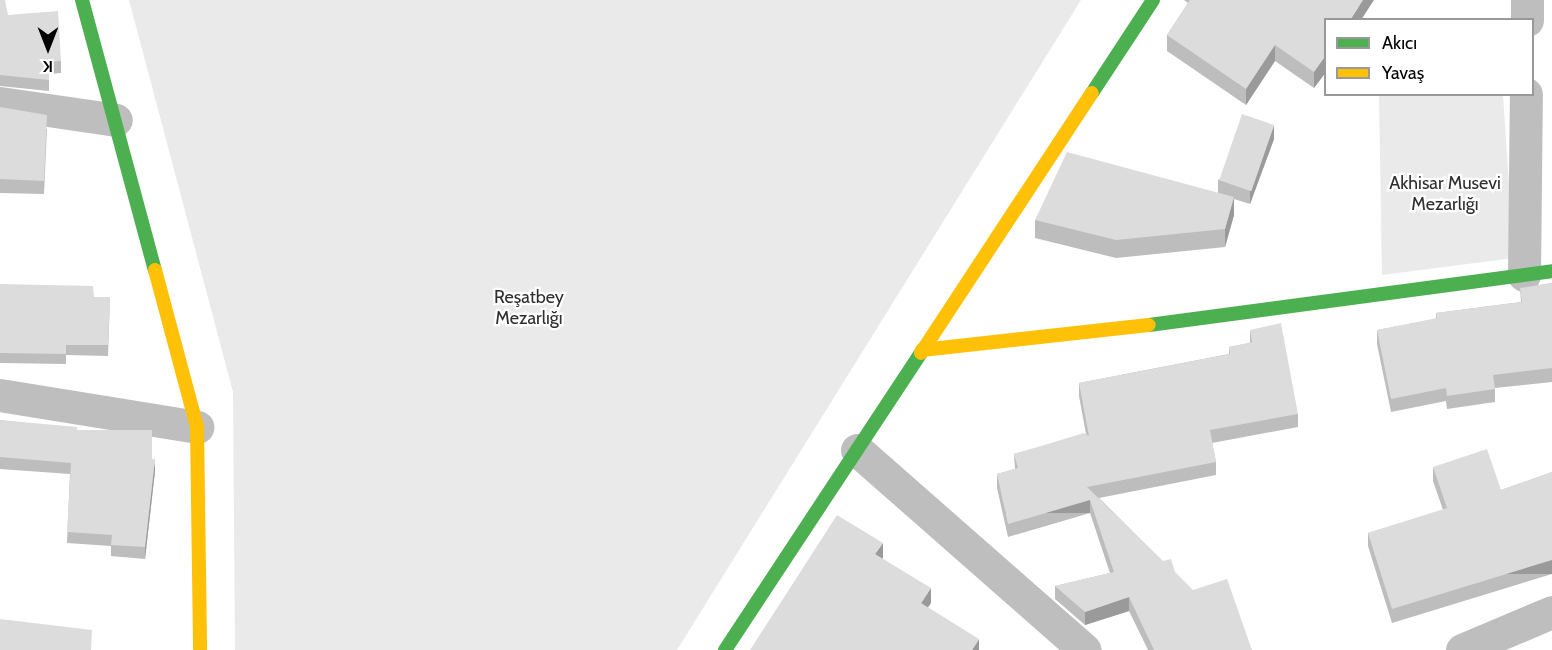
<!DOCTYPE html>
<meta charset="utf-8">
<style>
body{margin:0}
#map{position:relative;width:1552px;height:650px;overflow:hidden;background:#fff;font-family:Cabin,sans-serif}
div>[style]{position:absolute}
.green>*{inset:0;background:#eaeaea}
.street>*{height:33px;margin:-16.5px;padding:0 16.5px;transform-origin:16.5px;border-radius:16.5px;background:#bebebe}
.fast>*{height:14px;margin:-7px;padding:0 7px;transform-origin:7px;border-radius:7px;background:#4caf50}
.slow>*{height:14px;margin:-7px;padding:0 7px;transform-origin:7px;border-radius:7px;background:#ffc107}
.wall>*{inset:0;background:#bdbdbd}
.shaded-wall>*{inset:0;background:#9a9a9a;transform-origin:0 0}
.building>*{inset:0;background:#dcdcdc;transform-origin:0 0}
span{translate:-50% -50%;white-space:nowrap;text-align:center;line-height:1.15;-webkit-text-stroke:4.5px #fff;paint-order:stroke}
.park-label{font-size:18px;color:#2f2f2f}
.legend{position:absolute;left:1324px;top:18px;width:210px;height:78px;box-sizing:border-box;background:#fff;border:2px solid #999;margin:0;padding:8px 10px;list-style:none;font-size:18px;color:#000}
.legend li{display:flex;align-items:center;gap:12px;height:30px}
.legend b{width:30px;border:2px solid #999}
.north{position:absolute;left:18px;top:18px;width:60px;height:60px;-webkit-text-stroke:4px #fff;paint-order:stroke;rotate:180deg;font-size:16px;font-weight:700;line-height:24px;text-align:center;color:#000}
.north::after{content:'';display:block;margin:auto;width:21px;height:27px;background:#000;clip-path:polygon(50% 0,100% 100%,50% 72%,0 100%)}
</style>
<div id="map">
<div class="green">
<i style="clip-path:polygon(129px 0,1081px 0,677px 650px,235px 650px,233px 392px)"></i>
<i style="clip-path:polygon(1503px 95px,1514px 258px,1382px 275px,1379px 96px)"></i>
</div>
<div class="street">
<i style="left:1527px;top:20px;width:20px;rotate:-90deg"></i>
<i style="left:0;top:103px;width:117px;rotate:8.3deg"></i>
<i style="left:1524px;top:275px;width:181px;rotate:-89.4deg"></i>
<i style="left:0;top:395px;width:200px;rotate:9.2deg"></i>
<i style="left:857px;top:450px;width:303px;rotate:41.3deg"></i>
<i style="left:1462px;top:650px;width:98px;rotate:-22.9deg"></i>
</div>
<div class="fast">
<i style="left:82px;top:0;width:280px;rotate:74.9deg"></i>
<i style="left:1092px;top:93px;width:111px;rotate:-56.7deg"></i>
<i style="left:1149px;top:325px;width:407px;rotate:-7.6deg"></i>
<i style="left:725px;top:650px;width:356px;rotate:-56.6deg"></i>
</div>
<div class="slow">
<i style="left:155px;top:270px;width:163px;rotate:75deg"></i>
<i style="left:197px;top:427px;width:223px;rotate:89.2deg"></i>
<i style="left:922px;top:350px;width:228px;rotate:-6.3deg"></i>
<i style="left:921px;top:353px;width:311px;rotate:-56.7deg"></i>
</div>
<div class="wall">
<i style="clip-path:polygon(0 0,8px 15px,61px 61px,61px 73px,49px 74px,49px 91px,0 86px)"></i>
<i style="clip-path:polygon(1184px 0,1374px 0,1326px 20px,1326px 72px,1314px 88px,1275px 61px,1246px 105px,1167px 51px,1167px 35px,1188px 3px)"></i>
<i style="clip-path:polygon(0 107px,47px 129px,44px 194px,0 193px)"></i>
<i style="clip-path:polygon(1274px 139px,1250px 204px,1234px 199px,1234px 215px,1225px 247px,1116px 258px,1035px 238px,1035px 220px,1218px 193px,1218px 180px)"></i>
<i style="clip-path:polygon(1552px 283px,1552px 382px,1495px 388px,1495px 402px,1447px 409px,1446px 401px,1391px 412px,1377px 344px,1377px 330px,1436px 319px,1436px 313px,1521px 302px,1520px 288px)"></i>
<i style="clip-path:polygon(0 284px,94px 297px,110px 297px,108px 356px,66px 355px,66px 364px,0 363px)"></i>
<i style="clip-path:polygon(1250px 330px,1298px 414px,1298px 427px,1212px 443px,1216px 462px,1216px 475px,1099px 498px,1252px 650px,1148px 650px,1129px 611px,1085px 625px,1055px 599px,1055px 586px,1110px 573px,1090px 513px,1008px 537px,997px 488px,997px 474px,1015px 469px,1014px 454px,1086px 434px,1079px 396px,1079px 383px,1229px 354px,1229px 347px,1250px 343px)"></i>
<i style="clip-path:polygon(0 420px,77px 430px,152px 459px,155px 471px,145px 559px,111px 556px,111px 546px,67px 543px,70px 474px,0 469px)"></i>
<i style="clip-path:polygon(1433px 467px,1501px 490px,1552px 472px,1552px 574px,1392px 623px,1368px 546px,1368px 533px,1443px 510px,1433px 481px)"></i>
</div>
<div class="shaded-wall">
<i style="clip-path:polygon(1363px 0,1374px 0,1361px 20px,1350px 20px)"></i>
<i style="clip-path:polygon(1275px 45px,1275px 61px,1246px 105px,1246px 89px)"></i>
<i style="clip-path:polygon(1326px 55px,1326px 72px,1314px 88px,1314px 72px)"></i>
<i style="clip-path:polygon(1274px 125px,1274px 139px,1250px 204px,1250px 191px)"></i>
<i style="clip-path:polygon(1234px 197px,1234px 215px,1225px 247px,1225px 229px)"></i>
<i style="clip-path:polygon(155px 459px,155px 471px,145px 559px,145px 547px)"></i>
<i style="left:1090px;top:500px;width:13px;height:85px;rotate:90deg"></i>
<i style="clip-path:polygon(883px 543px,883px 558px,875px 569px,875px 554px)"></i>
<i style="left:1552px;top:560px;width:14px;height:167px;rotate:90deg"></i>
<i style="clip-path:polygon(931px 588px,931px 603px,921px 618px,921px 603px)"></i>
<i style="clip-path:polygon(1129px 597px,1129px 611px,1085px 625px,1085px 612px)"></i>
<i style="clip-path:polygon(979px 639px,979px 650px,972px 650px)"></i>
</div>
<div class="building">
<i style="clip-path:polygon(0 0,5px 0,8px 15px,58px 11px,61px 61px,49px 62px,49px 80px,0 75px)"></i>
<i style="clip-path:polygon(1190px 0,1363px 0,1350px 20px,1326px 20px,1326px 55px,1314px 72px,1275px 45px,1246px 89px,1167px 35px)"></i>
<i style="clip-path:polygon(0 107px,47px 115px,44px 181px,0 179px)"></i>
<i style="left:1242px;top:114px;width:34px;height:70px;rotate:19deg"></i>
<i style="clip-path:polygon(1067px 152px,1234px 197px,1225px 229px,1116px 240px,1035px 220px)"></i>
<i style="clip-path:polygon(1552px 283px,1552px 368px,1493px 375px,1495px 389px,1447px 396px,1446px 388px,1391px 399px,1377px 330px,1437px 318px,1436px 313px,1522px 302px,1520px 288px)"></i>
<i style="clip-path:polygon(0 284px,93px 286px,94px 297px,110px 297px,108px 345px,66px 345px,66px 354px,0 353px)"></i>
<i style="clip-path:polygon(1281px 323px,1298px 414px,1210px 430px,1216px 462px,1087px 487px,1163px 561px,1171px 559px,1175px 572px,1193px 590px,1227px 579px,1252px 650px,1154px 650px,1129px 597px,1085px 612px,1055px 586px,1114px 572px,1090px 500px,1008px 524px,997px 474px,1018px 468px,1014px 454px,1084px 433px,1089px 436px,1079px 383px,1230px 354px,1229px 347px,1252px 342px,1250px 330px)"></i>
<i style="clip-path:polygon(0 420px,77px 427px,77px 430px,152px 430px,152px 459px,155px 459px,145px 547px,111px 545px,112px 535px,67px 532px,71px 463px,0 457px)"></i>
<i style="clip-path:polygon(1487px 449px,1501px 490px,1552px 472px,1552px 560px,1392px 609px,1368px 533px,1447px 508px,1433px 467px)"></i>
<i style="clip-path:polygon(837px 515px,883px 543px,875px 554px,931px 588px,921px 603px,979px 639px,972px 650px,750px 650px)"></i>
<i style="clip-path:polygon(0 619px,92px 630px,91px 650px,0 650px)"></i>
</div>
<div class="park-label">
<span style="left:1445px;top:194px">Akhisar Musevi<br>Mezarlığı</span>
<span style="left:529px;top:308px">Reşatbey<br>Mezarlığı</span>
</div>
<ul class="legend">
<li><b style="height:8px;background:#4caf50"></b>Akıcı</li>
<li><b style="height:8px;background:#ffc107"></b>Yavaş</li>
</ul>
<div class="north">K</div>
</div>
